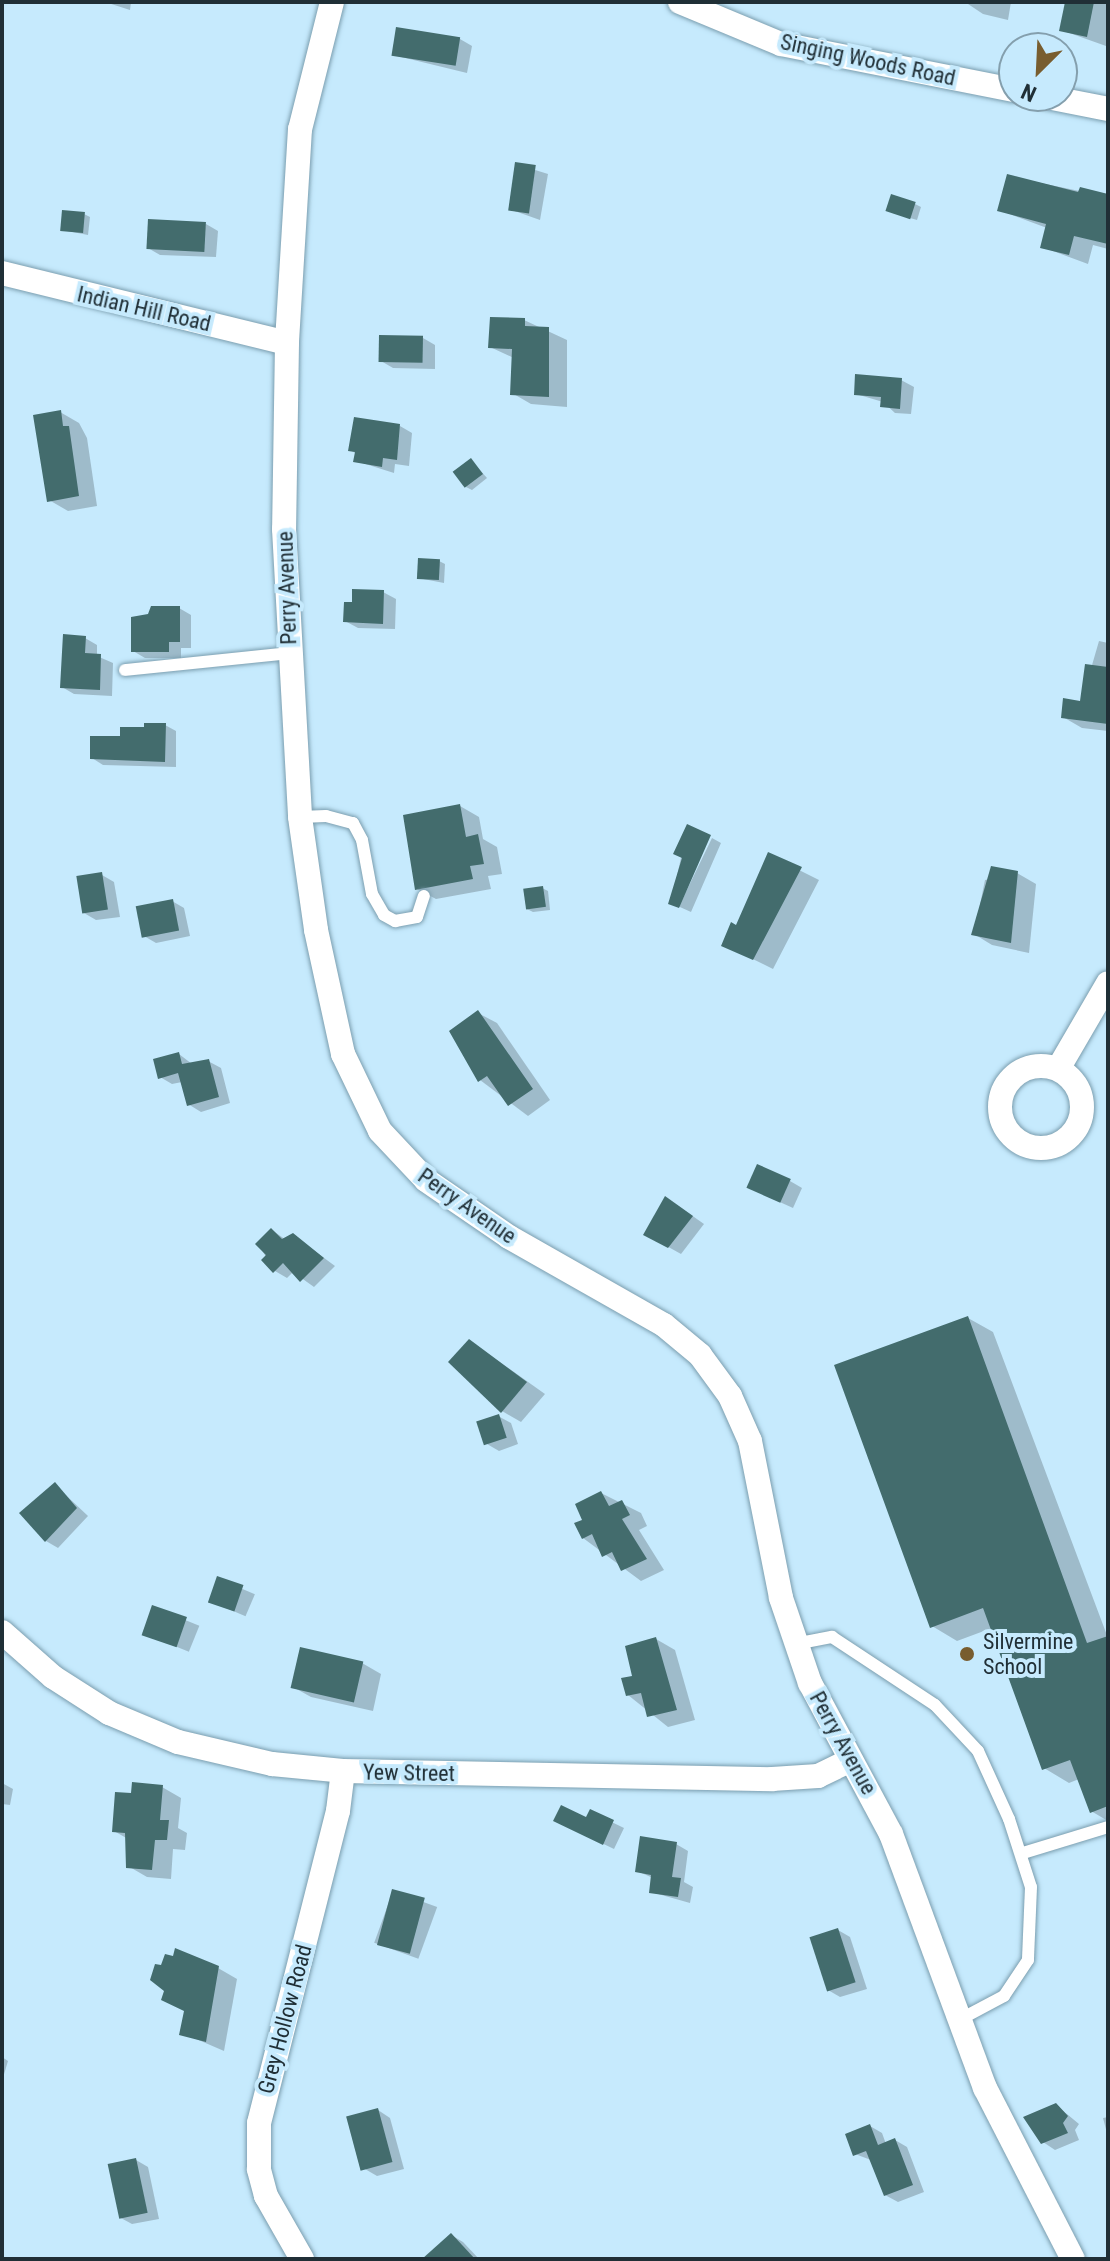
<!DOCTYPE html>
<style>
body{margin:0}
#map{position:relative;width:1110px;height:2261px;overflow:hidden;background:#c6eafd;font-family:"Roboto Condensed",sans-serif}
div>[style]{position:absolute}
.shadow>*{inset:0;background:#0003;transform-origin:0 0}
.building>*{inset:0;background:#436c6d;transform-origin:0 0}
.roads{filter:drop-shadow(0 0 2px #7b9eaf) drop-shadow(0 0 2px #7b9eaf)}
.service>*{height:12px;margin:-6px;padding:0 6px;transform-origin:6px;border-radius:6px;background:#fff}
.minor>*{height:24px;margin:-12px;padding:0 12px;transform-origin:12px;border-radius:12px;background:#fff}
.minor>.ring{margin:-12px;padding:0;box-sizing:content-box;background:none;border:24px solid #fff;border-radius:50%}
.dots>*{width:22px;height:22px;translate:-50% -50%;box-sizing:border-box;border:4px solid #c6eafd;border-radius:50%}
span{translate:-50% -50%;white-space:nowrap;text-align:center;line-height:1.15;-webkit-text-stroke:8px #c6eafd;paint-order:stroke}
.street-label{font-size:22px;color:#202f36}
.poi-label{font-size:22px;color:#202f36}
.left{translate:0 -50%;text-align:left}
.frame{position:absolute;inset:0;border:4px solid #202f36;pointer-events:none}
.north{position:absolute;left:998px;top:32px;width:80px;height:80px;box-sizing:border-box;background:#c6eafd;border:2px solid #849fad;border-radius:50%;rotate:204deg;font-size:22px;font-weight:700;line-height:32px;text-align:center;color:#202f36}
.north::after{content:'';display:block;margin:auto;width:28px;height:36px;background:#785d2f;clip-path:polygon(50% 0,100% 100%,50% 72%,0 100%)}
</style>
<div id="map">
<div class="shadow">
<i style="clip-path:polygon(105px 2px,131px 2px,130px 10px)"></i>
<i style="clip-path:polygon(965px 2px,1011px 2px,1008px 20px,983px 14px)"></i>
<i style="clip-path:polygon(1067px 2px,1108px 2px,1106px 46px,1061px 30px)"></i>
<i style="clip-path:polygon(460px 39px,472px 46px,467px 73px,393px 55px)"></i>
<i style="clip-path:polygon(516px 164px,548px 174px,540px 220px,509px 209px)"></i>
<i style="clip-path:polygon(1008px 176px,1108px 197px,1108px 249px,1093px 245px,1088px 264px,1042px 247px,1047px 228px,999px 210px)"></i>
<i style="clip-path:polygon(915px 204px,921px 207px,917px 220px,893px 213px)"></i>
<i style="clip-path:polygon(84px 214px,90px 217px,88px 235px,62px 230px)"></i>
<i style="clip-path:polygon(206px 224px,218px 231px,216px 257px,160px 255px,148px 248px)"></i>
<i style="clip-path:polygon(524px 320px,567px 340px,567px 407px,531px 404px,512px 393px,514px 358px,490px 347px)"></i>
<i style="clip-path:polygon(423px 338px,435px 345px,435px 369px,393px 368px,381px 361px)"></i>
<i style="clip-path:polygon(901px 380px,914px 387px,911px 414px,895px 413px,883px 402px,856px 394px)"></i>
<i style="clip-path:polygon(60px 412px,79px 423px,87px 438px,97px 506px,68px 511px,49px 500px)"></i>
<i style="clip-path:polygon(400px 426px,412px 433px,409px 466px,395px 464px,394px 473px,356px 461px,357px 454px,350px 450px)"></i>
<i style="clip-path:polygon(471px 460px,487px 478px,472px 490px,466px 487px)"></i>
<i style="clip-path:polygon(439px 561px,445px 564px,444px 583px,418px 578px)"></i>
<i style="clip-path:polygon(383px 592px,396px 599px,395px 629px,358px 628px,345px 621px)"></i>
<i style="clip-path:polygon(179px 608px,191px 615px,191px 648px,181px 648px,181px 658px,145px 658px,133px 651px)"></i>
<i style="clip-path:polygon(85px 638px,97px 645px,97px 656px,113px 663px,112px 696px,74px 694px,62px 687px)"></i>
<i style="clip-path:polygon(1099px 641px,1108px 643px,1108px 731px,1082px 728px,1063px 717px,1081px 703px)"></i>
<i style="clip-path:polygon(165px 725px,176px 731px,176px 767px,103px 765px,92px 758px,122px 738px)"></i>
<i style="clip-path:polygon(460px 806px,479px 817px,483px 839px,497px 847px,502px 874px,488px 876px,491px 889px,436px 899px,417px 889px)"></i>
<i style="clip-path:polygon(688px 826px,683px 898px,712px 838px,721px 843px,691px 912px,671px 903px)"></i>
<i style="clip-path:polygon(769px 855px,819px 880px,773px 969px,724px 945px,738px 927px)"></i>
<i style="clip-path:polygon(1017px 873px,1036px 884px,1029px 953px,992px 945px,974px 934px,985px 880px)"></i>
<i style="clip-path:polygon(102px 875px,114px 882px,120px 917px,96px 920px,84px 913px)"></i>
<i style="clip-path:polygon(542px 888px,548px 891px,550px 910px,533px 912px,527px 909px)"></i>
<i style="clip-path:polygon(172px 901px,184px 908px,190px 936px,156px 943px,144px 936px)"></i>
<i style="clip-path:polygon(478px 1013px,497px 1023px,550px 1100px,528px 1116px,480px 1080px)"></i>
<i style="clip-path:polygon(179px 1054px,192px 1064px,208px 1061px,221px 1068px,230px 1103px,201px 1112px,188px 1104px,182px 1082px,172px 1084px,160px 1077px)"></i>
<i style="clip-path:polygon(790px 1181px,802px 1188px,793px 1208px,762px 1194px)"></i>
<i style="clip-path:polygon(677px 1205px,704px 1224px,681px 1254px,645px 1234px)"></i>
<i style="clip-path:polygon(272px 1230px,286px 1240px,293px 1235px,335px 1266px,314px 1287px,293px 1272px,287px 1278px,275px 1271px,258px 1244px)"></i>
<i style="clip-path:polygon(968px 1318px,993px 1332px,1108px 1638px,1108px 1821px,1091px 1811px,1079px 1779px,1069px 1783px,1044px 1768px,992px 1628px,957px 1641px,932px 1626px)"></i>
<i style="clip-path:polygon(470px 1341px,545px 1394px,521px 1422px,502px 1411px)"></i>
<i style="clip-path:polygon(498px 1416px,511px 1423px,518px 1444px,499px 1451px,487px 1444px)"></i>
<i style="clip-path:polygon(55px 1485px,88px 1516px,58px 1548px,46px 1541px)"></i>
<i style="clip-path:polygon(601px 1493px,641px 1513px,647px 1526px,639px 1530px,664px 1570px,641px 1581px,583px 1538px,585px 1520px)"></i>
<i style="left:219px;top:1579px;width:39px;height:24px;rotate:23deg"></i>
<i style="left:153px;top:1607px;width:50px;height:28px;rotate:22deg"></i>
<i style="clip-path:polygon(656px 1639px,675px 1650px,695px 1720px,668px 1727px,628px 1695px)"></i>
<i style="clip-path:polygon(362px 1663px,381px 1674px,373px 1711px,311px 1697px,293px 1687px)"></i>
<i style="clip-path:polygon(2px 1783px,13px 1789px,10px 1805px,2px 1804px)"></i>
<i style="clip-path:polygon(162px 1787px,181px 1798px,178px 1828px,187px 1833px,185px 1850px,173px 1849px,171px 1879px,147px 1877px,128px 1866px,128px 1839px,114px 1831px,133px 1796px)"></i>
<i style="clip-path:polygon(591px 1812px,624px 1828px,614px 1849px,566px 1826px,587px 1820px)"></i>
<i style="clip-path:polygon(676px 1844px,688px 1851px,684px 1882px,693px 1887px,690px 1903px,651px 1892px,653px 1878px,637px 1871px)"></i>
<i style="left:393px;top:1891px;width:47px;height:55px;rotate:20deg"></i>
<i style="clip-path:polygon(838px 1930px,850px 1937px,867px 1989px,840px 1997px,828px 1990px)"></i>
<i style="clip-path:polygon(218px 1968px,237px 1979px,224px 2051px,180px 2032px,186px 2011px)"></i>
<i style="clip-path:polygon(2px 2057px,8px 2061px,2px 2081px)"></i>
<i style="clip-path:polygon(1056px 2105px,1079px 2124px,1075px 2130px,1079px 2140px,1055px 2150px,1043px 2142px)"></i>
<i style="clip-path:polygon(378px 2110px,390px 2118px,404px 2169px,377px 2176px,365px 2169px)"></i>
<i style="clip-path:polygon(1108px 2117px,1108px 2137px,1103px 2118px)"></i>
<i style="clip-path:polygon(870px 2126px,882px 2133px,886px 2144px,895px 2140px,907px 2147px,924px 2192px,898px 2202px,885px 2195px,871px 2160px,855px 2154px)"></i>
<i style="clip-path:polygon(136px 2160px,148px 2167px,159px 2219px,132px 2224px,119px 2217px)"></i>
<i style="clip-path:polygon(451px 2235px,463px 2242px,479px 2259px,436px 2259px)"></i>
</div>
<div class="building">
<i style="clip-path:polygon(1065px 2px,1094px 2px,1087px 37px,1059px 31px)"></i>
<i style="left:396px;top:27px;width:65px;height:29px;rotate:9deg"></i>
<i style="left:515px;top:162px;width:21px;height:49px;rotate:8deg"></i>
<i style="clip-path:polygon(1007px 174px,1078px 192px,1080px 187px,1108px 194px,1108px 244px,1074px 236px,1069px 255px,1040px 248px,1046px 224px,997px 211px)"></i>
<i style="left:891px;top:194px;width:26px;height:18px;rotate:18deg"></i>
<i style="left:62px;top:210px;width:23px;height:21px;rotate:5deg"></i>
<i style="left:148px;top:219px;width:58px;height:30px;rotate:3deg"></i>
<i style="clip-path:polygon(490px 317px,525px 318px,525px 326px,549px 327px,549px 397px,510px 395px,512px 349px,488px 348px)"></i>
<i style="left:379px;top:335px;width:44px;height:27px;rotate:1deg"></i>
<i style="clip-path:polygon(855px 374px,902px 378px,900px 409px,880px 407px,881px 397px,854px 395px)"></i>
<i style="clip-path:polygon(61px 410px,63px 426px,69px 426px,79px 496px,47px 502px,33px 415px)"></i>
<i style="clip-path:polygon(354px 417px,400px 424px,397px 460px,383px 458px,382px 467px,353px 462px,355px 452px,348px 451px)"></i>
<i style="left:471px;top:458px;width:20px;height:23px;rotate:53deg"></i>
<i style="left:418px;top:558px;width:22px;height:21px;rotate:3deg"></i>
<i style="clip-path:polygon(352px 589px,384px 590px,383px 624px,343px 622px,344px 602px,352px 602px)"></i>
<i style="clip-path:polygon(151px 606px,180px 606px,180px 642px,169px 642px,169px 652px,131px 652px,131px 617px,148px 614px)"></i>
<i style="clip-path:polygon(63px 634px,86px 636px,85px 653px,101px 654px,100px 690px,60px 688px)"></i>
<i style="clip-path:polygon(1085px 664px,1108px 667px,1108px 724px,1061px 718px,1063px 698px,1080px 701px)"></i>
<i style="clip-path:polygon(144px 723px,166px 723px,165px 762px,90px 759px,90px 736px,120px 736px,120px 727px,144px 727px)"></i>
<i style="clip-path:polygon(460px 804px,466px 837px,478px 834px,484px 864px,470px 866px,473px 879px,415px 890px,403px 815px)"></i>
<i style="clip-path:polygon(687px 824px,711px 835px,679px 908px,668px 904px,682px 858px,673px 854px)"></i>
<i style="clip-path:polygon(768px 852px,802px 867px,753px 960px,721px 946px,731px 922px,736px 925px)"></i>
<i style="clip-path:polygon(991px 866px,1018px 871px,1011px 943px,971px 935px)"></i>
<i style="left:102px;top:872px;width:38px;height:26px;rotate:81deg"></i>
<i style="left:543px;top:886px;width:21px;height:20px;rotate:82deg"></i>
<i style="left:173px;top:899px;width:32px;height:38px;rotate:79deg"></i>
<i style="clip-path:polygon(478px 1010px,533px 1089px,508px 1106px,487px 1076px,478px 1082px,449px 1031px)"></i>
<i style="clip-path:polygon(179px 1052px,182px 1064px,209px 1059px,219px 1097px,187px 1106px,178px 1073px,158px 1079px,153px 1059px)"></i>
<i style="left:757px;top:1164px;width:37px;height:26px;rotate:24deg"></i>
<i style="clip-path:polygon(665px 1196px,693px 1216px,668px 1248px,643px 1235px)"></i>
<i style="clip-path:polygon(271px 1228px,282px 1239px,293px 1233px,324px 1258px,300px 1282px,283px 1263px,273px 1273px,261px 1260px,266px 1255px,255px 1244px)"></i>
<i style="clip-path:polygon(968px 1316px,1087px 1643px,1108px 1636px,1108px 1806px,1090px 1813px,1070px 1760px,1042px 1770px,983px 1608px,930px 1628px,834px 1365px)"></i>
<i style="clip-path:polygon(469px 1339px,527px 1382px,501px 1413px,448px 1362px)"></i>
<i style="left:499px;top:1414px;width:25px;height:24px;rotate:72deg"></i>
<i style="clip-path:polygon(55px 1482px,77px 1508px,45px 1542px,19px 1513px)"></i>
<i style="clip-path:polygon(601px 1491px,609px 1506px,622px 1500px,630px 1515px,622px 1519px,647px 1559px,621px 1571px,612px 1552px,602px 1557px,592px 1534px,582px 1539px,574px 1523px,582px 1520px,575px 1504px)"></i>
<i style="left:217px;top:1576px;width:28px;height:28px;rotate:19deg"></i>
<i style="left:152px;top:1605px;width:37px;height:32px;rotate:19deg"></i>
<i style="clip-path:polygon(656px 1637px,677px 1710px,647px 1717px,641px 1693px,626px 1696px,621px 1678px,632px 1676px,625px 1646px)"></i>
<i style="left:300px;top:1647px;width:65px;height:42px;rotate:13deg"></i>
<i style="clip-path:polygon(132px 1782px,163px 1785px,160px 1820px,169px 1820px,167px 1840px,155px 1840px,152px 1870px,126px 1868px,125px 1833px,112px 1832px,115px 1792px,131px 1793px)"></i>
<i style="clip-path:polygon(561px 1805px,586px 1817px,590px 1809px,614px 1820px,603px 1845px,553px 1821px)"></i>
<i style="clip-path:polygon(640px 1836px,677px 1842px,672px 1877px,681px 1878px,678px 1897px,649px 1893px,651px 1875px,635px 1872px)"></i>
<i style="left:392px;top:1889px;width:34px;height:58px;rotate:15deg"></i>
<i style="left:838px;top:1928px;width:57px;height:30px;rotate:72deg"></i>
<i style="clip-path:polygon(175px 1948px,219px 1966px,206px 2042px,179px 2035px,184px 2011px,161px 2000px,164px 1991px,150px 1980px,155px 1964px,161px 1965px,165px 1954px,173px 1956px)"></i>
<i style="clip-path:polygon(1056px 2103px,1068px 2116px,1063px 2123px,1068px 2133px,1041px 2144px,1023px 2117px)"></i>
<i style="left:378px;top:2108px;width:56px;height:33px;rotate:75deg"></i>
<i style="clip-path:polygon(870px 2124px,878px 2145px,895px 2138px,913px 2185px,884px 2196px,866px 2151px,853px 2156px,845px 2134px)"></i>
<i style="left:136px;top:2158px;width:56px;height:29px;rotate:78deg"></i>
<i style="clip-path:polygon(451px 2233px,475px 2259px,422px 2259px)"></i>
</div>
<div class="roads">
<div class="service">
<i style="left:125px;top:670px;width:165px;rotate:-5.9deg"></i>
<i style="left:300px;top:817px;width:26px;rotate:-2deg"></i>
<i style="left:326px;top:816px;width:28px;rotate:15deg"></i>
<i style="left:353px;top:823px;width:19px;rotate:62deg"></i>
<i style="left:362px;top:840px;width:55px;rotate:79.5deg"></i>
<i style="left:372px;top:894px;width:24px;rotate:60deg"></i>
<i style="left:384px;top:915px;width:13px;rotate:29deg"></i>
<i style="left:395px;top:921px;width:22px;rotate:-10deg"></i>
<i style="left:417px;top:917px;width:22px;rotate:-72deg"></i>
<i style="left:795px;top:1644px;width:38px;rotate:-11deg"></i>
<i style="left:832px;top:1637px;width:123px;rotate:33.4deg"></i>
<i style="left:935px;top:1705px;width:63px;rotate:46.9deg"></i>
<i style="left:978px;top:1751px;width:75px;rotate:65.5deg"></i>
<i style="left:1009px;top:1819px;width:71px;rotate:72.1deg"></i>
<i style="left:1031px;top:1887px;width:73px;rotate:92.4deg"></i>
<i style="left:1028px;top:1960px;width:43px;rotate:123.7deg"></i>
<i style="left:1004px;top:1996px;width:53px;rotate:152deg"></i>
<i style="left:1023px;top:1853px;width:89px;rotate:-17deg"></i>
</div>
<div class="minor">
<i style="left:332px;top:2px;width:131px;rotate:104.1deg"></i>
<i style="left:300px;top:129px;width:214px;rotate:93.5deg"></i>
<i style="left:287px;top:343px;width:186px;rotate:90.9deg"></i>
<i style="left:284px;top:529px;width:288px;rotate:86.8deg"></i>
<i style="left:300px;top:817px;width:114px;rotate:81.9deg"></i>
<i style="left:316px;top:930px;width:127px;rotate:77.7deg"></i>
<i style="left:343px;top:1054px;width:85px;rotate:64.3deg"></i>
<i style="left:380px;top:1131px;width:67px;rotate:46.8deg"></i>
<i style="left:426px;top:1180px;width:101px;rotate:34.5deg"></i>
<i style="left:509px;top:1237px;width:178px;rotate:29.6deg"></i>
<i style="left:664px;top:1325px;width:47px;rotate:39.8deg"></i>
<i style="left:700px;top:1355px;width:51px;rotate:53.8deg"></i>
<i style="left:730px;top:1396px;width:49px;rotate:66deg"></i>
<i style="left:750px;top:1441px;width:160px;rotate:78.8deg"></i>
<i style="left:781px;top:1598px;width:90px;rotate:71.2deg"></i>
<i style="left:810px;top:1683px;width:171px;rotate:61.8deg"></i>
<i style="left:891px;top:1834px;width:271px;rotate:69.7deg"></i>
<i style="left:985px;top:2088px;width:192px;rotate:62.8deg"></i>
<i style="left:680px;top:2px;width:109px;rotate:22.6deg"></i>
<i style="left:781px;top:44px;width:237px;rotate:11.2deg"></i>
<i style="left:1042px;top:96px;width:67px;rotate:11.1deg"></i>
<i style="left:2px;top:273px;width:293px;rotate:13.8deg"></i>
<i class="ring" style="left:1000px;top:1066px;width:58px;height:58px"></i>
<i style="left:1058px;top:1069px;width:99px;rotate:-59.8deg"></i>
<i style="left:2px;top:1632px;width:68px;rotate:41.4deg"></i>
<i style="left:53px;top:1677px;width:67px;rotate:32.7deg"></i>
<i style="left:109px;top:1713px;width:75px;rotate:22.8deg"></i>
<i style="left:178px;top:1742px;width:97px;rotate:13.2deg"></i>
<i style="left:272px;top:1764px;width:71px;rotate:5.6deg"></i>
<i style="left:343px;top:1771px;width:429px;rotate:1.1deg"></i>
<i style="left:772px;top:1779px;width:46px;rotate:-3.7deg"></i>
<i style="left:818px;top:1776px;width:34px;rotate:-26deg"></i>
<i style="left:302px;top:2259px;width:73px;rotate:-119.7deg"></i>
<i style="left:266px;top:2196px;width:28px;rotate:-105deg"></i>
<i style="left:259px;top:2169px;width:46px;rotate:-90deg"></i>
<i style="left:259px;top:2123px;width:322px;rotate:-75.8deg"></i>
<i style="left:338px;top:1811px;width:40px;rotate:-82.9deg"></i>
</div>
</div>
<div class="dots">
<i style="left:967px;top:1654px;background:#785d2f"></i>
</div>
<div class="street-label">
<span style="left:868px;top:60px;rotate:12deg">Singing Woods Road</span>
<span style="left:144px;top:309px;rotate:13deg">Indian Hill Road</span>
<span style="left:287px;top:588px;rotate:-92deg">Perry Avenue</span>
<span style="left:467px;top:1206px;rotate:35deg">Perry Avenue</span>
<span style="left:843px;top:1743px;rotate:61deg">Perry Avenue</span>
<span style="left:409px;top:1773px;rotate:1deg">Yew Street</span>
<span style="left:285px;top:2019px;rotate:-75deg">Grey Hollow Road</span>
</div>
<div class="poi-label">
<span class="left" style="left:983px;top:1654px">Silvermine<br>School</span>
</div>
<div class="frame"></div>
<div class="north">N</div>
</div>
